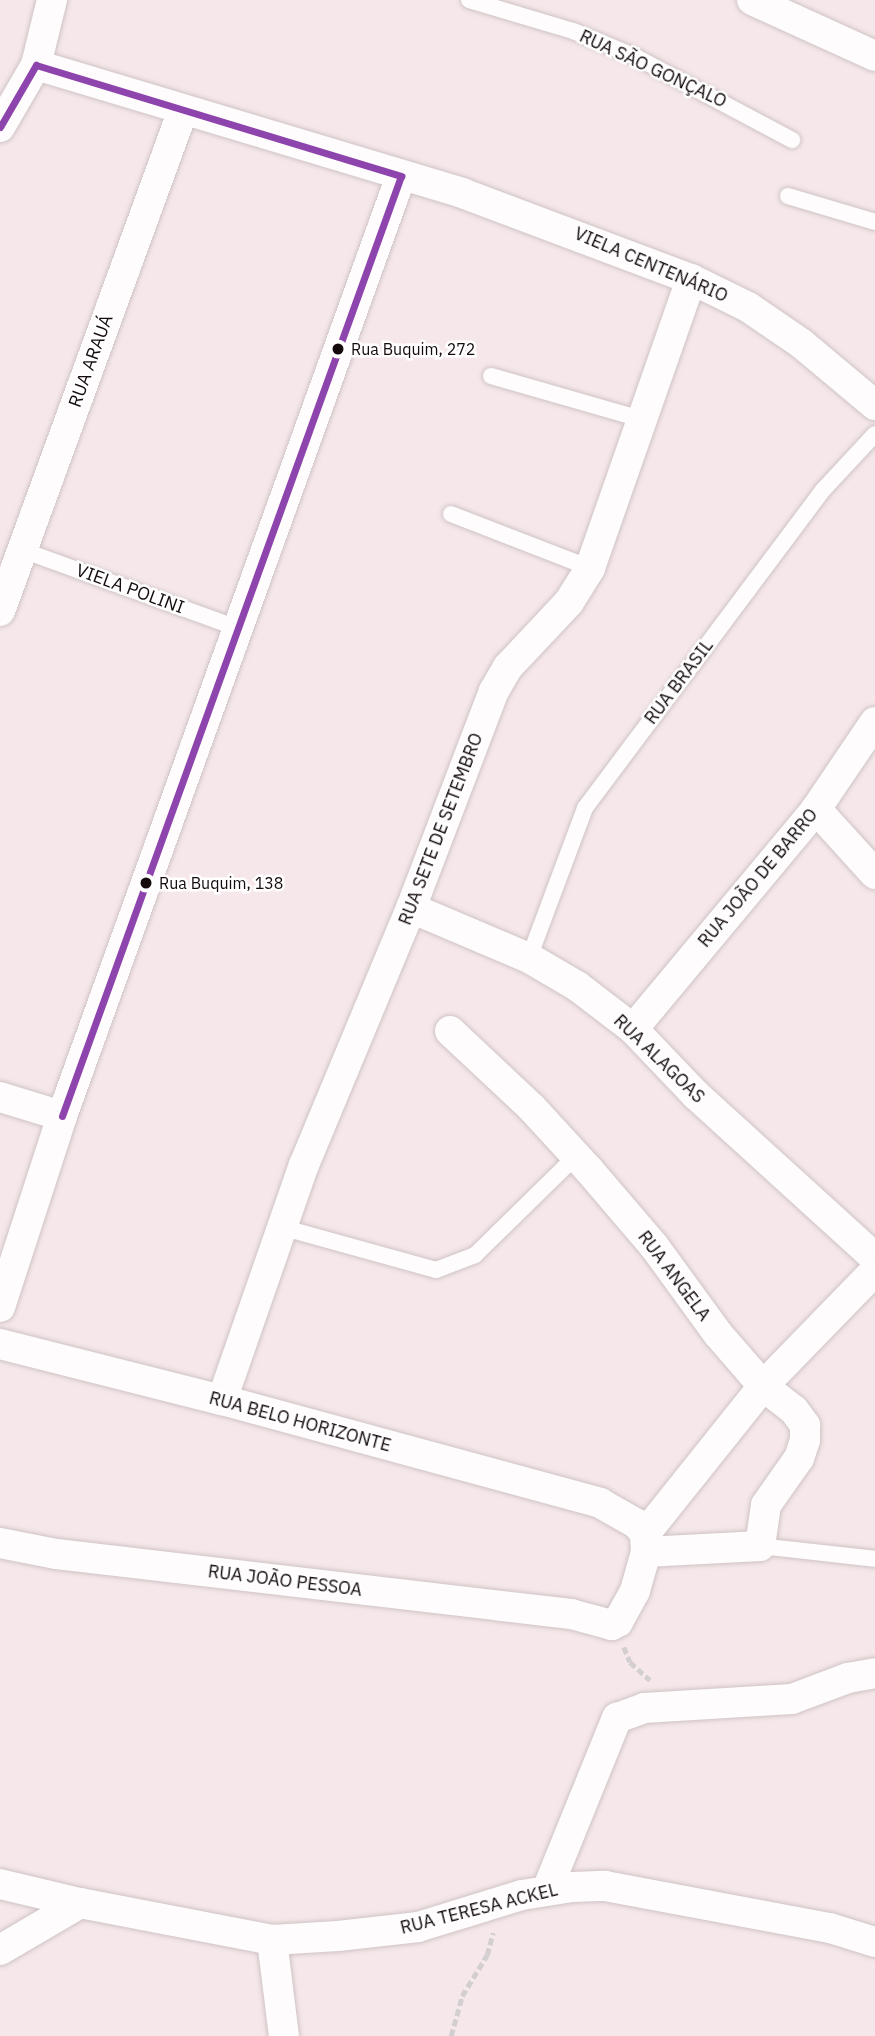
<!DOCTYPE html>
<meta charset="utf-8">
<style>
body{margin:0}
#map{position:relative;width:875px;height:2036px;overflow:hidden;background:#f6e8ea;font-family:"IBM Plex Sans",sans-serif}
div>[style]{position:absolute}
.path>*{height:4.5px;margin-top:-2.25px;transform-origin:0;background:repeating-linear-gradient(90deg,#d3ced0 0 7px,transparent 0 10.5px)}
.roads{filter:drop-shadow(0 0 2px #cfc3c5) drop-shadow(0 0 2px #cfc3c5)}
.service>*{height:16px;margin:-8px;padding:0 8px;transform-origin:8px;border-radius:8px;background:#fefcfc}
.minor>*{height:30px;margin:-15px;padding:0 15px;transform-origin:15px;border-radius:15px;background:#fefcfc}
.bus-1>*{height:7px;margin:-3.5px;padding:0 3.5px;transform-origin:3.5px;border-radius:3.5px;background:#8e44ad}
.dots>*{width:19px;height:19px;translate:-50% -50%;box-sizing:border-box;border:4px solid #fff;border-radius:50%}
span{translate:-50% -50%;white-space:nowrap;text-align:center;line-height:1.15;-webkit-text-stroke:5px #fff;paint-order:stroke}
.bus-label{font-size:16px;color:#150b0d}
.left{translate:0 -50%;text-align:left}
.street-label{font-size:18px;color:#150b0d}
</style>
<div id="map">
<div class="path">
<i style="left:624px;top:1647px;width:16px;rotate:68deg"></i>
<i style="left:630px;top:1662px;width:27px;rotate:42deg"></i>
<i style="left:451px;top:2036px;width:41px;rotate:-74.6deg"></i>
<i style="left:462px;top:1996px;width:48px;rotate:-58.6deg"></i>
<i style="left:487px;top:1955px;width:23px;rotate:-75deg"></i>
</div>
<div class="roads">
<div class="service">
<i style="left:469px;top:0;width:109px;rotate:16.6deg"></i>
<i style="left:573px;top:31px;width:68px;rotate:22.4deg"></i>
<i style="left:636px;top:57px;width:177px;rotate:28deg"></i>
<i style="left:788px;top:196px;width:91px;rotate:16.6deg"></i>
<i style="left:491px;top:376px;width:156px;rotate:16deg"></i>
<i style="left:451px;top:514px;width:149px;rotate:21.2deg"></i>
<i style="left:22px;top:550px;width:230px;rotate:19.9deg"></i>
<i style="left:529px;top:958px;width:160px;rotate:-69.5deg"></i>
<i style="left:585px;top:808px;width:397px;rotate:-53.2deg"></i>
<i style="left:823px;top:490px;width:76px;rotate:-47.1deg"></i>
<i style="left:281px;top:1227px;width:161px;rotate:15.5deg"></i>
<i style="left:436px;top:1270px;width:42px;rotate:-21deg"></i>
<i style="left:475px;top:1255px;width:141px;rotate:-44.4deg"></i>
<i style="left:760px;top:1546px;width:116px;rotate:6.4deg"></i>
</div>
<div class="minor">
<i style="left:752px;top:0;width:135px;rotate:24.5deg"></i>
<i style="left:36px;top:65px;width:67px;rotate:-76.2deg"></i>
<i style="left:0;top:127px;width:72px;rotate:-59.9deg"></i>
<i style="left:36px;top:65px;width:445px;rotate:16.7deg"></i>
<i style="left:462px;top:193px;width:245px;rotate:20.6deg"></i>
<i style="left:691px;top:279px;width:64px;rotate:26.2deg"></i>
<i style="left:748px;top:307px;width:65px;rotate:34.4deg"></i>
<i style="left:802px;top:344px;width:95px;rotate:39.9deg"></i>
<i style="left:0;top:611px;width:533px;rotate:-69.93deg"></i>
<i style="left:816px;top:809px;width:88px;rotate:47.8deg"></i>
<i style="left:411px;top:908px;width:128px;rotate:23deg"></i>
<i style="left:529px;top:958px;width:56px;rotate:30.3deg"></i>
<i style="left:577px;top:986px;width:71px;rotate:37.5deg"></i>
<i style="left:633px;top:1029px;width:91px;rotate:46.3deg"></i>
<i style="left:696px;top:1095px;width:242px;rotate:42.3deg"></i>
<i style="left:633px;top:1029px;width:286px;rotate:-50.2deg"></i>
<i style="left:816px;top:809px;width:105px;rotate:-55.9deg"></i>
<i style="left:450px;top:1031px;width:112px;rotate:43.2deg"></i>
<i style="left:532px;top:1108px;width:84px;rotate:47.4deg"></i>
<i style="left:589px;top:1170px;width:100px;rotate:49.5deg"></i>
<i style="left:654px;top:1246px;width:109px;rotate:54deg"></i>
<i style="left:718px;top:1334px;width:69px;rotate:49.1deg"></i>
<i style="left:763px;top:1386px;width:39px;rotate:38deg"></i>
<i style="left:794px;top:1410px;width:19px;rotate:54deg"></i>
<i style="left:805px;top:1425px;width:15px;rotate:90deg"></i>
<i style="left:805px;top:1440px;width:19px;rotate:108deg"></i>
<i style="left:799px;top:1458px;width:57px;rotate:125.1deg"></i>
<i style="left:766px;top:1505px;width:41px;rotate:98.3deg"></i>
<i style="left:760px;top:1546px;width:114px;rotate:177deg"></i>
<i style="left:0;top:1097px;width:65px;rotate:17deg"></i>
<i style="left:0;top:1307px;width:201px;rotate:-72deg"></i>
<i style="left:62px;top:1116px;width:999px;rotate:-70.17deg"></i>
<i style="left:0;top:1344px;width:229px;rotate:14.2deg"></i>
<i style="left:222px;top:1400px;width:392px;rotate:15.2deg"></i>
<i style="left:600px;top:1503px;width:43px;rotate:29.6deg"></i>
<i style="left:637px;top:1524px;width:13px;rotate:51deg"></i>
<i style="left:645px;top:1534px;width:18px;rotate:87deg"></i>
<i style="left:646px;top:1552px;width:41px;rotate:105.8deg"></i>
<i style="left:635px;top:1591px;width:35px;rotate:119deg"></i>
<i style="left:618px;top:1622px;width:7px;rotate:153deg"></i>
<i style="left:612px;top:1625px;width:42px;rotate:-165deg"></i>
<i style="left:571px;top:1614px;width:518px;rotate:-173.35deg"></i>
<i style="left:56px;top:1554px;width:57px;rotate:-168.9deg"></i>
<i style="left:222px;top:1400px;width:249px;rotate:-70.8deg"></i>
<i style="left:304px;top:1165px;width:278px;rotate:-67.4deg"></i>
<i style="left:411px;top:908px;width:232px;rotate:-69.1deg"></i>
<i style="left:494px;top:691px;width:28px;rotate:-60deg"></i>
<i style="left:508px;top:667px;width:89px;rotate:-46.8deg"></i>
<i style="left:569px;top:602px;width:40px;rotate:-58deg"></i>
<i style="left:590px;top:568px;width:306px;rotate:-70.7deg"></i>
<i style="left:645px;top:1534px;width:189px;rotate:-51.4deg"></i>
<i style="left:763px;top:1386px;width:161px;rotate:-45.8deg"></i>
<i style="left:0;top:1884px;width:82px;rotate:13.4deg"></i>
<i style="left:80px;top:1903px;width:196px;rotate:10.9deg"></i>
<i style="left:272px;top:1940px;width:66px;rotate:-3.5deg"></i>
<i style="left:338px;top:1936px;width:81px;rotate:-6.4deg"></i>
<i style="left:418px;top:1927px;width:109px;rotate:-17.1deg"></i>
<i style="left:522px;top:1895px;width:51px;rotate:-9.1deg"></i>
<i style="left:572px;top:1887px;width:33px;rotate:-2deg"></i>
<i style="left:605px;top:1886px;width:229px;rotate:10.6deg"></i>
<i style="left:830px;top:1928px;width:47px;rotate:17.3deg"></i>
<i style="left:547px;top:1890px;width:186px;rotate:-67.9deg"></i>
<i style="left:617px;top:1718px;width:29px;rotate:-20deg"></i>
<i style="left:644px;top:1708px;width:148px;rotate:-3.5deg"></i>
<i style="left:792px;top:1699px;width:60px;rotate:-20.6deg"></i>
<i style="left:848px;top:1678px;width:27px;rotate:-10deg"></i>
<i style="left:272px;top:1940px;width:97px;rotate:82.9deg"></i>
<i style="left:0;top:1950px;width:93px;rotate:-30.4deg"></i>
</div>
</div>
<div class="bus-1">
<i style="left:0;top:127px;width:72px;rotate:-59.9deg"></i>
<i style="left:36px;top:65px;width:382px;rotate:16.9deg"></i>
<i style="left:62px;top:1116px;width:999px;rotate:-70.17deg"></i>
</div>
<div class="dots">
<i style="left:338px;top:349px;background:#150b0d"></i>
<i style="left:146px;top:883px;background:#150b0d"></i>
</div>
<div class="bus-label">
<span class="left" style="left:351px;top:349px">Rua Buquim, 272</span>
<span class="left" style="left:159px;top:883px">Rua Buquim, 138</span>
</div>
<div class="street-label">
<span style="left:653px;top:69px;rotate:25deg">RUA SÃO GONÇALO</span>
<span style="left:651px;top:265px;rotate:23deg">VIELA CENTENÁRIO</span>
<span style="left:91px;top:361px;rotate:-70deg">RUA ARAUÁ</span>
<span style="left:130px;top:589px;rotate:20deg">VIELA POLINI</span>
<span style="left:679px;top:682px;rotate:-53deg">RUA BRASIL</span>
<span style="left:441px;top:829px;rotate:-69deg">RUA SETE DE SETEMBRO</span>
<span style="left:758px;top:878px;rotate:-50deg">RUA JOÃO DE BARRO</span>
<span style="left:659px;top:1059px;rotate:44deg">RUA ALAGOAS</span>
<span style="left:674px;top:1276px;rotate:53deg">RUA ANGELA</span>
<span style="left:300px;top:1422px;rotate:15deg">RUA BELO HORIZONTE</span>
<span style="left:285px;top:1581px;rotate:7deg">RUA JOÃO PESSOA</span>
<span style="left:479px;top:1909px;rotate:-14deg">RUA TERESA ACKEL</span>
</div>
</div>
